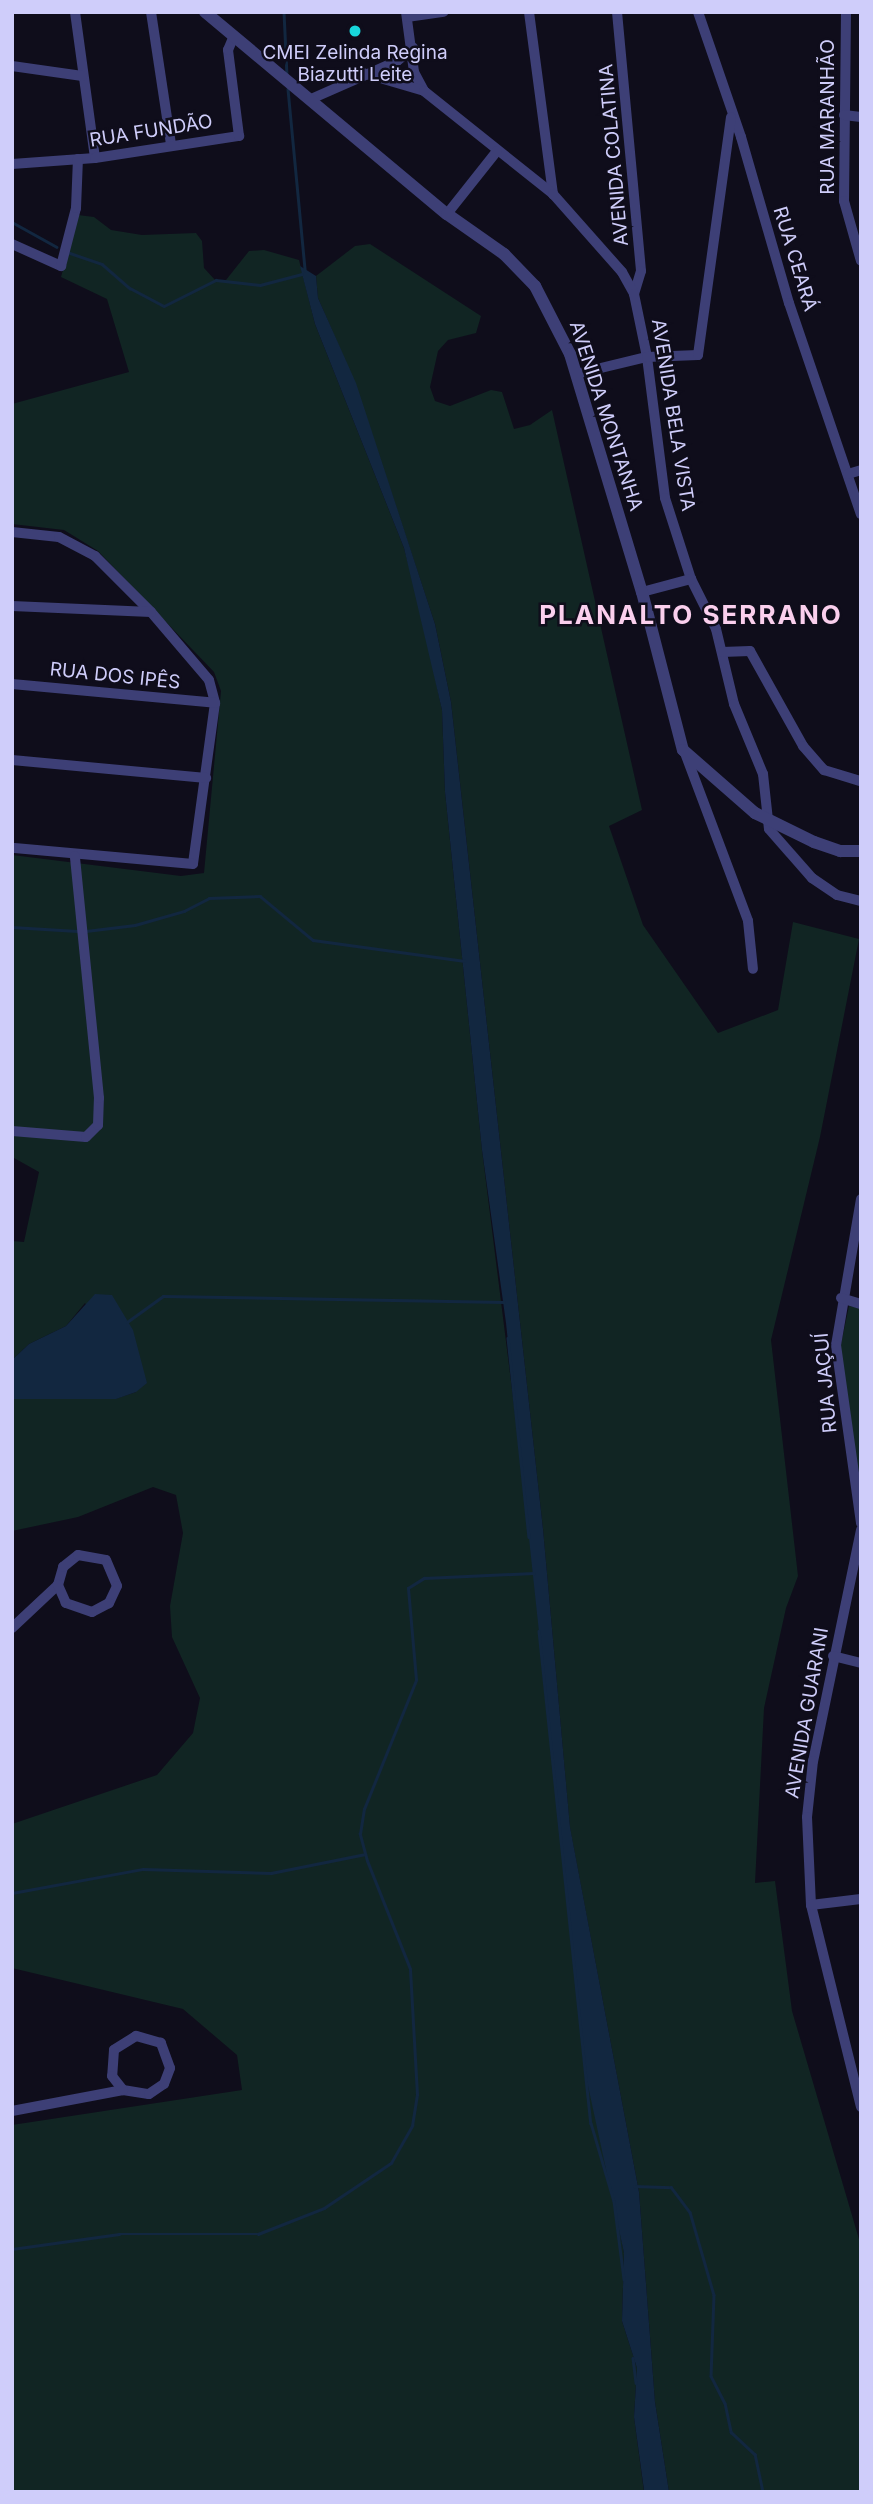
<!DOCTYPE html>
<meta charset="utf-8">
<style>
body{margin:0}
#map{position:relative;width:873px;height:2504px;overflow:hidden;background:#0f0d1b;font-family:Inter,sans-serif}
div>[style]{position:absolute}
.green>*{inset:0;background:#112523}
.water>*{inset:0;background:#122740}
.stream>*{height:2.5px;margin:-1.25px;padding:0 1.25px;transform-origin:1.25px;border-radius:1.25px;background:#122740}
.minor>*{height:10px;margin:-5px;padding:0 5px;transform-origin:5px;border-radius:5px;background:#3d3f76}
.tertiary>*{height:12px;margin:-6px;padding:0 6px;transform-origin:6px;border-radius:6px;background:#3d3f76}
.dots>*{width:19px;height:19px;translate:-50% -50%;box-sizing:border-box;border:4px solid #0f0d1b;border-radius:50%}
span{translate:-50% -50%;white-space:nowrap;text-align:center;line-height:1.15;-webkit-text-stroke:5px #0f0d1b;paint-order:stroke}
.poi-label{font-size:19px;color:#cfcdfa}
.street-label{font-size:19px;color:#cfcdfa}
.district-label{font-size:26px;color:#facfed;font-weight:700;letter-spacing:2px}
.frame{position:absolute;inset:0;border:14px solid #cfcdfa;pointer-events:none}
</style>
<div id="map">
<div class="green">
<i style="clip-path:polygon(78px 215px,94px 217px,111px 230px,142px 235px,196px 233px,202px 241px,204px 268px,216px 281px,226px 280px,249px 251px,264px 250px,299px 260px,315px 324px,404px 548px,419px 604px,442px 710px,445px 792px,482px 1150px,613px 2196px,624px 2253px,622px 2321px,637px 2368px,634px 2417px,644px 2492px,12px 2492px,12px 2125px,242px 2090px,237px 2055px,183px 2009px,12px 1968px,12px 1824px,157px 1775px,193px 1733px,200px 1698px,172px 1637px,170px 1606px,183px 1533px,176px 1495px,153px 1487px,78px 1517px,12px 1531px,12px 1399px,115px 1399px,136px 1392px,85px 1303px,66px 1326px,29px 1344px,12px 1360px,12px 1241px,24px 1242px,39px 1172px,14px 1158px,12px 1144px,12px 855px,181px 876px,204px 873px,221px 691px,214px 672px,98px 551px,64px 530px,12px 524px,12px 404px,129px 372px,107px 299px,61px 277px)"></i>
<i style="clip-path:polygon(370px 244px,481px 316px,476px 333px,448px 340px,438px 351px,430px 387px,435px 401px,450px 406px,491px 390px,502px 392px,514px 429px,530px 425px,552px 410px,642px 810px,609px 826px,643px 925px,718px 1033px,778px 1010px,793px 922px,859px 939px,820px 1137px,771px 1340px,798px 1576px,786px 1608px,764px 1708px,755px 1883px,775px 1881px,792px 2011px,861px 2246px,861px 2492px,669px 2492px,655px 2402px,639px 2192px,570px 1828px,543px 1529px,451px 702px,435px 624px,355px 383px,318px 298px,316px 276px,355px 246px)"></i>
<i style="clip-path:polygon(849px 1306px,861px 1308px,861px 1497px,840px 1349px)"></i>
</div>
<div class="water">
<i style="clip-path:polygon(300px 266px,316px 276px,318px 298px,356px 383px,435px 624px,451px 702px,543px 1529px,570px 1827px,639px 2192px,655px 2402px,669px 2492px,644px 2490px,634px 2417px,637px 2368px,622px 2321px,624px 2253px,587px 2081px,506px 1323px,482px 1150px,445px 792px,442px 710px,404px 548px,315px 324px)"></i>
<i style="clip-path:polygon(95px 1294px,112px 1295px,133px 1330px,147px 1383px,136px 1392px,116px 1399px,12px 1399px,12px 1360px,29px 1344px,66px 1326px)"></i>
</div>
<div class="stream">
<i style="left:284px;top:12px;width:63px;rotate:87.3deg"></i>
<i style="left:288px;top:89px;width:182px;rotate:84.6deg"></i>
<i style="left:12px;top:222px;width:51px;rotate:29.1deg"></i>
<i style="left:67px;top:252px;width:37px;rotate:19deg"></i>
<i style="left:102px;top:264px;width:37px;rotate:41deg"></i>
<i style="left:130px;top:288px;width:38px;rotate:28deg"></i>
<i style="left:164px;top:306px;width:58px;rotate:-26.6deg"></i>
<i style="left:216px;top:280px;width:44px;rotate:6.5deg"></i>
<i style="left:260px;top:285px;width:43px;rotate:-14.7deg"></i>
<i style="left:12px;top:927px;width:65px;rotate:3.5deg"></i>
<i style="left:86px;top:931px;width:49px;rotate:-7deg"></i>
<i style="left:135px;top:925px;width:51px;rotate:-15.9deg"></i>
<i style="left:184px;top:911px;width:28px;rotate:-27deg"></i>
<i style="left:209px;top:898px;width:51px;rotate:-2.2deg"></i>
<i style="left:260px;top:896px;width:69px;rotate:39.7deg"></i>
<i style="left:313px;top:940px;width:153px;rotate:7.9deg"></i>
<i style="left:127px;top:1322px;width:44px;rotate:-35.8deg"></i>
<i style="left:163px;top:1296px;width:341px;rotate:1deg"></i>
<i style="left:508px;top:1338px;width:200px;rotate:84deg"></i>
<i style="left:539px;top:1631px;width:495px;rotate:84deg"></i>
<i style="left:591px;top:2123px;width:81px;rotate:73.6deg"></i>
<i style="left:614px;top:2201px;width:79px;rotate:82.7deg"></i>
<i style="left:12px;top:1893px;width:133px;rotate:-10.4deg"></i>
<i style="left:143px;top:1869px;width:128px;rotate:1.8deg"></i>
<i style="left:271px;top:1873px;width:96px;rotate:-11.4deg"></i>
<i style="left:634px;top:2186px;width:37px;rotate:2deg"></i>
<i style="left:671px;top:2187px;width:31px;rotate:53deg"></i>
<i style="left:690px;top:2212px;width:86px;rotate:73.9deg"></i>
<i style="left:714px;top:2295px;width:81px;rotate:92.1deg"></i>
<i style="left:711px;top:2376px;width:30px;rotate:63deg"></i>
<i style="left:725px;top:2403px;width:30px;rotate:78deg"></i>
<i style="left:731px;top:2432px;width:33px;rotate:43deg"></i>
<i style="left:755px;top:2454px;width:39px;rotate:78deg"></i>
<i style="left:12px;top:2249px;width:108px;rotate:-8deg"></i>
<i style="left:119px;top:2234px;width:139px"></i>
<i style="left:258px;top:2234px;width:71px;rotate:-21.5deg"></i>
<i style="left:324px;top:2208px;width:81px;rotate:-33.9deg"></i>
<i style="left:391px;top:2163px;width:43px;rotate:-60.4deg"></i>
<i style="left:412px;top:2126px;width:31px;rotate:-81deg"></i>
<i style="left:417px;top:2095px;width:126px;rotate:-93.2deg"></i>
<i style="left:410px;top:1969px;width:116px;rotate:-111.7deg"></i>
<i style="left:367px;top:1861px;width:28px;rotate:-105deg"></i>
<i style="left:360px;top:1834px;width:25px;rotate:-81deg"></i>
<i style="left:364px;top:1809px;width:139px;rotate:-68deg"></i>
<i style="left:416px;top:1680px;width:92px;rotate:-95deg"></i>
<i style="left:408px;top:1588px;width:19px;rotate:-32deg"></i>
<i style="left:424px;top:1578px;width:110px;rotate:-2.6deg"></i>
<i style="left:633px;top:2358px;width:25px;rotate:83deg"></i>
</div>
<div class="minor">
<i style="left:75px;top:12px;width:147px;rotate:82.2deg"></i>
<i style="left:151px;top:12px;width:134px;rotate:81.4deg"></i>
<i style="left:406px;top:12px;width:61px;rotate:82.4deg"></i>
<i style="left:414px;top:72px;width:21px;rotate:62deg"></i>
<i style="left:529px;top:12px;width:184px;rotate:82.5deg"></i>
<i style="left:617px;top:12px;width:260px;rotate:84.7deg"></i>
<i style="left:641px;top:271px;width:24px;rotate:107deg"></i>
<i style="left:698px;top:12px;width:132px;rotate:71deg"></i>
<i style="left:741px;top:137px;width:173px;rotate:73.9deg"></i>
<i style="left:789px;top:303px;width:223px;rotate:71.2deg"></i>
<i style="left:846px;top:12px;width:189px;rotate:90.6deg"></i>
<i style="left:844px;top:201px;width:62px;rotate:74.2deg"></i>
<i style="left:407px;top:17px;width:37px;rotate:-8deg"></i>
<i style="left:12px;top:66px;width:71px;rotate:8.1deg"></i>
<i style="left:363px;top:73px;width:64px;rotate:16.4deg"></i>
<i style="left:424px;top:91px;width:165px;rotate:38.6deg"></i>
<i style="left:553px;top:194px;width:104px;rotate:48.5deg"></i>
<i style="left:622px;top:272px;width:25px;rotate:61deg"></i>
<i style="left:634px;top:294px;width:64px;rotate:78.3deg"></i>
<i style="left:647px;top:357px;width:142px;rotate:82.7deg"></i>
<i style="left:665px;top:498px;width:85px;rotate:72.2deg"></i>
<i style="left:691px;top:579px;width:56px;rotate:63.4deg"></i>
<i style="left:716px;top:629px;width:77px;rotate:76.5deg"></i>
<i style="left:734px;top:704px;width:76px;rotate:67.5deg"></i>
<i style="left:763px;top:774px;width:55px;rotate:83.8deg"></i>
<i style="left:769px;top:829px;width:65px;rotate:48.7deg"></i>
<i style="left:812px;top:878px;width:30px;rotate:34deg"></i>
<i style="left:837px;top:895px;width:25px;rotate:14deg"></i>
<i style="left:311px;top:99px;width:94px;rotate:-23.8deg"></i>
<i style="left:397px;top:61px;width:21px;rotate:-39deg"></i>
<i style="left:844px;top:115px;width:17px;rotate:7deg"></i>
<i style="left:12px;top:164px;width:83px;rotate:-4.1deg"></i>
<i style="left:95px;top:158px;width:146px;rotate:-8.7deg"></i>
<i style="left:239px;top:136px;width:87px;rotate:-97.3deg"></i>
<i style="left:228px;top:50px;width:13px;rotate:-67deg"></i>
<i style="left:447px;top:214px;width:80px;rotate:-51.6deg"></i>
<i style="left:12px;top:244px;width:54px;rotate:24.2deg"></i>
<i style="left:61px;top:266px;width:60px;rotate:-75.5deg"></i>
<i style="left:76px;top:208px;width:49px;rotate:-87.7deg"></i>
<i style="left:576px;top:374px;width:73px;rotate:-13.5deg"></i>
<i style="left:647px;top:357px;width:51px;rotate:-2.2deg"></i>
<i style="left:698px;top:355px;width:240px;rotate:-82.1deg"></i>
<i style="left:848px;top:474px;width:14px;rotate:-17deg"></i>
<i style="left:12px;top:532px;width:47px;rotate:6.1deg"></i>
<i style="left:59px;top:537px;width:41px;rotate:27.8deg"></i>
<i style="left:95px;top:556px;width:79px;rotate:45deg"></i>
<i style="left:151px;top:612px;width:89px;rotate:49.5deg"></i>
<i style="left:209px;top:680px;width:24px;rotate:75deg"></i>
<i style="left:215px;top:703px;width:162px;rotate:97.8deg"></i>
<i style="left:193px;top:864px;width:182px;rotate:-174.9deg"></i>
<i style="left:642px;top:592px;width:51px;rotate:-14.9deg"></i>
<i style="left:12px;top:606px;width:139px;rotate:2.5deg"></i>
<i style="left:722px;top:652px;width:28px;rotate:-2deg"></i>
<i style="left:750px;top:651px;width:109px;rotate:60.8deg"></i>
<i style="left:803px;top:746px;width:32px;rotate:49deg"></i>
<i style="left:824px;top:770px;width:39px;rotate:17deg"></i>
<i style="left:12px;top:684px;width:204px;rotate:5.3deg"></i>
<i style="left:685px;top:753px;width:179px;rotate:69.4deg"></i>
<i style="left:748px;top:921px;width:48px;rotate:84.1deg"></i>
<i style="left:12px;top:760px;width:195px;rotate:5.3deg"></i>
<i style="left:12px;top:1131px;width:74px;rotate:4.6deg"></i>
<i style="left:86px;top:1137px;width:17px;rotate:-45deg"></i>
<i style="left:98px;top:1125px;width:27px;rotate:-88deg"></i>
<i style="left:99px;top:1098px;width:243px;rotate:-95.7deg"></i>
<i style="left:861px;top:1199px;width:148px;rotate:99.7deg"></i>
<i style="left:836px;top:1345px;width:180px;rotate:82deg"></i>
<i style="left:841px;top:1298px;width:21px;rotate:17deg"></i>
<i style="left:861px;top:1530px;width:236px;rotate:101.7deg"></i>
<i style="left:813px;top:1761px;width:56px;rotate:96.1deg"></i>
<i style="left:807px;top:1817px;width:88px;rotate:87.4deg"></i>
<i style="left:811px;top:1905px;width:208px;rotate:76.1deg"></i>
<i style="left:12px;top:1628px;width:63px;rotate:-43.1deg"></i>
<i style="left:58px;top:1585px;width:19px;rotate:-74deg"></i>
<i style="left:63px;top:1567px;width:19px;rotate:-39deg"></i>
<i style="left:78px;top:1555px;width:28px;rotate:10deg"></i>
<i style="left:106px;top:1560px;width:28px;rotate:67deg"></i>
<i style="left:117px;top:1586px;width:19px;rotate:115deg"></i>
<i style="left:109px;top:1603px;width:19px;rotate:152deg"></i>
<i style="left:92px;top:1612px;width:28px;rotate:-161deg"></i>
<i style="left:66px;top:1603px;width:20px;rotate:-114deg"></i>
<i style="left:833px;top:1656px;width:29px;rotate:14deg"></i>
<i style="left:811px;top:1905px;width:50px;rotate:-6.8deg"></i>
<i style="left:12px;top:2111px;width:113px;rotate:-10.7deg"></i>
<i style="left:123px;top:2090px;width:26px;rotate:9deg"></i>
<i style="left:149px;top:2094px;width:18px;rotate:-34deg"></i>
<i style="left:164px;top:2084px;width:17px;rotate:-69deg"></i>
<i style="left:170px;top:2068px;width:27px;rotate:-110deg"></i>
<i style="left:161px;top:2043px;width:26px;rotate:-164deg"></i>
<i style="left:136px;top:2036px;width:26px;rotate:148deg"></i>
<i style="left:114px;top:2050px;width:26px;rotate:94deg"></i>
<i style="left:112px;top:2076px;width:18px;rotate:52deg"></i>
</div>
<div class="tertiary">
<i style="left:205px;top:12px;width:315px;rotate:39.9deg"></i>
<i style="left:447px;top:214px;width:70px;rotate:35.1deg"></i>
<i style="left:504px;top:254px;width:45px;rotate:45.9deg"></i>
<i style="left:535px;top:286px;width:76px;rotate:62.8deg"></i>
<i style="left:570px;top:354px;width:249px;rotate:73.2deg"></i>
<i style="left:642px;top:592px;width:163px;rotate:75.5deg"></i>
<i style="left:683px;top:750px;width:96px;rotate:41.2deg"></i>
<i style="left:755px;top:813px;width:66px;rotate:26.2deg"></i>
<i style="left:814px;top:842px;width:28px;rotate:19deg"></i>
<i style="left:840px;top:851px;width:21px"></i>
</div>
<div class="dots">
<i style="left:355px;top:31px;background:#18d6db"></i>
</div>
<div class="poi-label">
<span style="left:355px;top:64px">CMEI Zelinda Regina<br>Biazutti Leite</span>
</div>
<div class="street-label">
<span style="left:828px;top:117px;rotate:-90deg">RUA MARANHÃO</span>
<span style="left:151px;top:131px;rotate:-9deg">RUA FUNDÃO</span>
<span style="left:614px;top:155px;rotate:-95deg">AVENIDA COLATINA</span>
<span style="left:795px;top:259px;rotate:73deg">RUA CEARÁ</span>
<span style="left:673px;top:415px;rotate:81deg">AVENIDA BELA VISTA</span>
<span style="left:606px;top:416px;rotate:72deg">AVENIDA MONTANHA</span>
<span style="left:115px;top:676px;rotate:6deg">RUA DOS IPÊS</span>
<span style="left:826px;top:1383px;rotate:-95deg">RUA JAÇUÍ</span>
<span style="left:807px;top:1713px;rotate:-80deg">AVENIDA GUARANI</span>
</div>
<div class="district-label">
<span style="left:691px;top:615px">PLANALTO SERRANO</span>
</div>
<div class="frame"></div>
</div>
